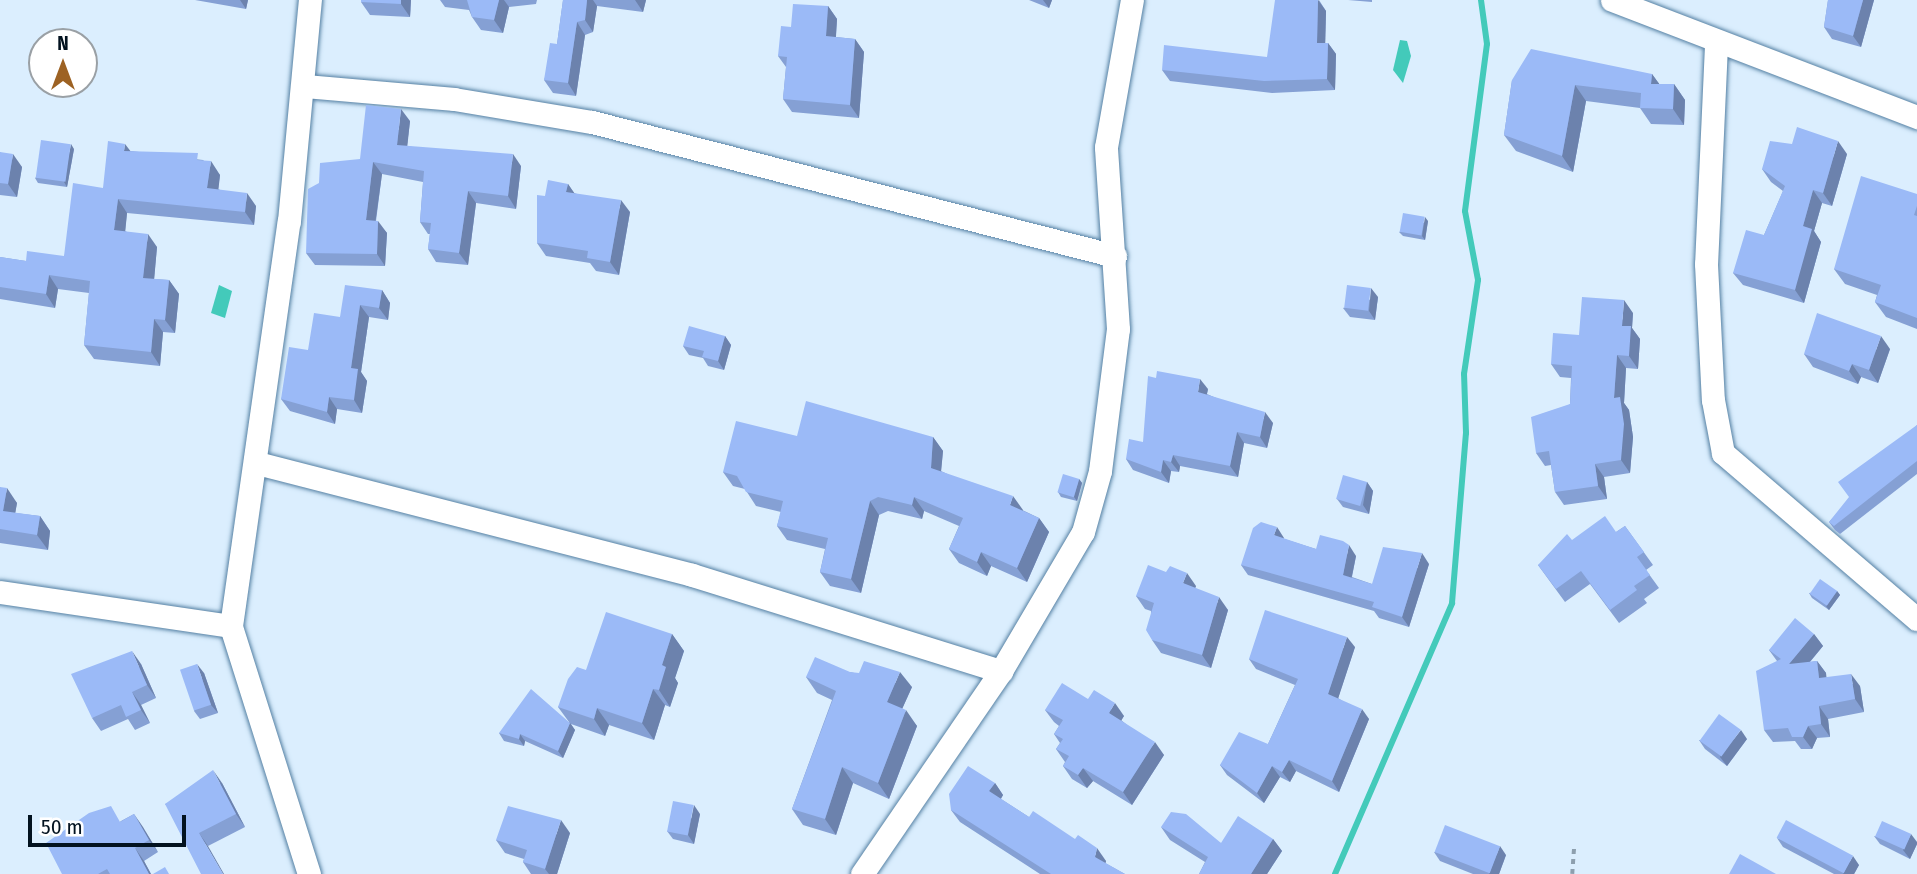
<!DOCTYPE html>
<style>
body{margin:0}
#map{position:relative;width:1917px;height:874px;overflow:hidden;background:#dbeefe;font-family:"Fira Sans Condensed",sans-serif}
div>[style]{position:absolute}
.water>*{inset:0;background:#43caba}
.stream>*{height:6px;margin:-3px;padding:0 3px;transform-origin:3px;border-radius:3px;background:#43caba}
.path>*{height:3.5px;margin-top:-1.75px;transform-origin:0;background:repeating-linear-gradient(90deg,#8d9fae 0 5px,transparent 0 10px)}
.roads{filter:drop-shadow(0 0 2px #5480a3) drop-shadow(0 0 2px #5480a3)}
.minor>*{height:23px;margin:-11.5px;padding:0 11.5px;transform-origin:11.5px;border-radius:11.5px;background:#fff}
.wall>*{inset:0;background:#85a0d4}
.shaded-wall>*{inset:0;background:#6c82ad}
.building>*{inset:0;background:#9bbaf7;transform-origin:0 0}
span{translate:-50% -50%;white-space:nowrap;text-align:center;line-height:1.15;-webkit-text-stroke:6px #fff;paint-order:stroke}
.north{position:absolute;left:28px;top:28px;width:70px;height:70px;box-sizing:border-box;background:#fff;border:2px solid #9aa0a5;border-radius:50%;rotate:0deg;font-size:19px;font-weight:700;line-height:28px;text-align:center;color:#02121f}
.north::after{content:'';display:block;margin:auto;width:24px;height:32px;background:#9d6223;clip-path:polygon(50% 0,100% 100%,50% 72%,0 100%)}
.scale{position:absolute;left:28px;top:815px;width:158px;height:32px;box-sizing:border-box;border:4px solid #02121f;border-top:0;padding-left:9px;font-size:21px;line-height:24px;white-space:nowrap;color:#02121f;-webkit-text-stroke:5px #fff;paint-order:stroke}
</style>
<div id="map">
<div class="water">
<i style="clip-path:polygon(1400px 40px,1407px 41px,1411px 56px,1403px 83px,1393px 70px)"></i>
<i style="clip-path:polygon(219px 285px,232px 291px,225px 318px,211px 313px)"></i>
</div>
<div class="stream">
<i style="left:1335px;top:874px;width:295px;rotate:-66.6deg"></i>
<i style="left:1452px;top:603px;width:171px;rotate:-85.3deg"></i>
<i style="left:1466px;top:433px;width:59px;rotate:-91.9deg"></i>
<i style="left:1464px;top:374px;width:95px;rotate:-81.5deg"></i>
<i style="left:1478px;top:280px;width:70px;rotate:-100.7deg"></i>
<i style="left:1465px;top:211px;width:168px;rotate:-82.5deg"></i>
<i style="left:1487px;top:44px;width:44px;rotate:-97.8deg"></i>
</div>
<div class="path">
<i style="left:1572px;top:874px;width:27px;rotate:-86deg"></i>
</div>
<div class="roads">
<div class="minor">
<i style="left:1612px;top:0;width:327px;rotate:21deg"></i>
<i style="left:1716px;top:45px;width:219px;rotate:92.6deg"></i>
<i style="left:1706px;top:264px;width:136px;rotate:87.1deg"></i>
<i style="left:1713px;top:400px;width:54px;rotate:79.3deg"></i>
<i style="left:1723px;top:453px;width:255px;rotate:40.6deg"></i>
<i style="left:305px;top:86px;width:150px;rotate:5deg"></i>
<i style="left:454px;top:99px;width:140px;rotate:9.5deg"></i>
<i style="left:592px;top:122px;width:540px;rotate:14.37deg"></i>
<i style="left:257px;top:463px;width:449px;rotate:14.4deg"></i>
<i style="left:692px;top:575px;width:324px;rotate:17.3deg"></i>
<i style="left:0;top:592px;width:233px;rotate:8.4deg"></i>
<i style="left:309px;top:874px;width:260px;rotate:-107.5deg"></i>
<i style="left:231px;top:626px;width:409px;rotate:-81.9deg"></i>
<i style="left:289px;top:221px;width:222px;rotate:-84.6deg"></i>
<i style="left:862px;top:874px;width:246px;rotate:-55.6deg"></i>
<i style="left:1001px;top:671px;width:161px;rotate:-59.5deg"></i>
<i style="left:1083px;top:532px;width:63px;rotate:-74.4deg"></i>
<i style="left:1100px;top:471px;width:143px;rotate:-82.8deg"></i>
<i style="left:1118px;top:329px;width:182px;rotate:-93.8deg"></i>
<i style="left:1106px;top:147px;width:149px;rotate:-80deg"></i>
</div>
</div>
<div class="wall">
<i style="clip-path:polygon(195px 0,248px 0,246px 9px)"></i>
<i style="clip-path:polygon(411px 0,410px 17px,370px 15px,361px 2px)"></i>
<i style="clip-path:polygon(440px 0,537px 0,536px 4px,509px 7px,503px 33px,481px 30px,472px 17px,469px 10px,445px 7px)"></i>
<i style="clip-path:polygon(563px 0,646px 0,643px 12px,597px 6px,593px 32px,585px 35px,576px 96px,553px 93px,544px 80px,557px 44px)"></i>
<i style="clip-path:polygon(1029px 0,1052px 0,1049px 8px)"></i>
<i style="clip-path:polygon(1319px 0,1326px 11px,1325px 43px,1328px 43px,1336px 54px,1335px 90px,1272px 93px,1170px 81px,1162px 70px,1267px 57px)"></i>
<i style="clip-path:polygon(1348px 0,1372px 0,1372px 2px)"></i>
<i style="clip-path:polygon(1828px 0,1874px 0,1861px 47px,1832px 39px,1824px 27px)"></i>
<i style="clip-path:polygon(828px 6px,837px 19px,836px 37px,855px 39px,864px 52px,859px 118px,792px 112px,783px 99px,786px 67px,778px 56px,791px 27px)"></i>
<i style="clip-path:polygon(1652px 74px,1659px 84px,1674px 84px,1685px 100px,1684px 125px,1651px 124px,1640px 108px,1586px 101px,1573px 172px,1516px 151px,1504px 135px,1512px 80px)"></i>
<i style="clip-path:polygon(410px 121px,407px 146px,521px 166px,516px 209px,476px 203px,468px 265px,436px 262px,428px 249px,430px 234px,428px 234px,420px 222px,423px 182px,382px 174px,376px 221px,387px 233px,385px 266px,315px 265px,306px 253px,360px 159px)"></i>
<i style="clip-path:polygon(74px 149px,67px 187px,38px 183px,35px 178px)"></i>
<i style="clip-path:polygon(131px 151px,203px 160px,220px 175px,218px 189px,256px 206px,254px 225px,127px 213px,125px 231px,157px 247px,154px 279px,169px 280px,179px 294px,175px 333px,163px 332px,160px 366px,94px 359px,84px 345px,89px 293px,58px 289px,55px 308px,0 299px,0 257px,26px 261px,64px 256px,103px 188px)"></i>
<i style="clip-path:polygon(0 152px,22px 167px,17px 197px,0 195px)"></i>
<i style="clip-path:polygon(1847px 154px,1832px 206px,1822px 203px,1814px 231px,1821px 242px,1804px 303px,1743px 285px,1733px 273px,1764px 235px,1783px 191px,1771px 182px,1762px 169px)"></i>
<i style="clip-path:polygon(568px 184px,574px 193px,630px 212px,619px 275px,596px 271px,590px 263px,546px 256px,537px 243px,545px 196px)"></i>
<i style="clip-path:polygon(1917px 194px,1917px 329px,1886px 317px,1875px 302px,1877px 295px,1845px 284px,1834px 269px)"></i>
<i style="clip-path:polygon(1428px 221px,1425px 240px,1403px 236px,1399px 232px)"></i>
<i style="clip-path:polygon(382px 290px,390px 303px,388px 320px,369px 317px,361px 372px,367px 381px,362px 413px,337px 409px,335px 424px,290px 411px,281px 399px,308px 350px,340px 317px)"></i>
<i style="clip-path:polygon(1378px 297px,1375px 320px,1350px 317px,1343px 308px)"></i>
<i style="clip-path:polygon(1633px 313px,1632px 328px,1640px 339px,1638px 369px,1626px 368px,1624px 403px,1629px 410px,1633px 437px,1630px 473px,1604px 477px,1607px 499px,1564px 505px,1555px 492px,1551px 465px,1545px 466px,1536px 453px,1570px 404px,1571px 378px,1560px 377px,1551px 364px)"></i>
<i style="clip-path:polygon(725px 336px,731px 345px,724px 370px,708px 366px,703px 358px,689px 355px,683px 346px)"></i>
<i style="clip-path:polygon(1890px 349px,1878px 383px,1861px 377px,1858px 384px,1813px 367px,1804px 354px)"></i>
<i style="clip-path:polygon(1208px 389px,1207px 394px,1273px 423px,1267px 448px,1244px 443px,1238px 477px,1180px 466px,1179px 472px,1171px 471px,1169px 483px,1133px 470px,1126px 459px,1143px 442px)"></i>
<i style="clip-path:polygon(1917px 425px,1917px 474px,1840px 534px,1835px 530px,1829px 522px)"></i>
<i style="clip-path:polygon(797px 436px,933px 437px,943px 451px,941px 471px,1039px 518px,1049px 532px,1027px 582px,991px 566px,987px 576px,959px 563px,949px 549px,959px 526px,924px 511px,922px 519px,888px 511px,879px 515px,861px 593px,830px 586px,820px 572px,825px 549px,787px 540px,777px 526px,781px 512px,756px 506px,745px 489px,733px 486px,723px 472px)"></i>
<i style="clip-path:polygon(1079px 479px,1082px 483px,1077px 501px,1061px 497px,1058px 492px)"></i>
<i style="clip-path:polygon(1367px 482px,1373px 491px,1369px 514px,1343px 507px,1337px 499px)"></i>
<i style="clip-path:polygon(0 487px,17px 503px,15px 513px,40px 516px,50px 531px,48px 550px,0 543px)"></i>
<i style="clip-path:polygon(1625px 526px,1653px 565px,1646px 570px,1659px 588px,1644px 599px,1647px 603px,1619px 623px,1590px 584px,1565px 602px,1538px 565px,1616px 532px)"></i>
<i style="clip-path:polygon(1284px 538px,1284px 539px,1316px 549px,1356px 556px,1352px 577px,1372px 584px,1429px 564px,1409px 627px,1379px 618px,1374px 611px,1248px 575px,1241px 565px)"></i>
<i style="clip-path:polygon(1196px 586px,1195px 588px,1228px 610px,1211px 668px,1161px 653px,1152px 640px,1151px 611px,1145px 609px,1136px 596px)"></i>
<i style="clip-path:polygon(1837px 591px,1840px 595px,1829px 610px,1812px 598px,1809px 593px)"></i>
<i style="clip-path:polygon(672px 634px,684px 651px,675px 678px,678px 683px,670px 707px,665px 705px,654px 740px,609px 725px,605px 736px,571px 724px,575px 730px,563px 758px,525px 741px,524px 746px,504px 741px,499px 733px,569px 722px,558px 707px,586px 670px)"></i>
<i style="clip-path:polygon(1814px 634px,1823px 646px,1810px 662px,1817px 661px,1826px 673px,1826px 677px,1860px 686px,1864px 712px,1828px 719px,1830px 737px,1817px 738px,1812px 749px,1801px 749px,1795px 741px,1773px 742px,1764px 730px,1777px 661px,1769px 650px)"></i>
<i style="clip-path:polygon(1355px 647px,1338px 698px,1369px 719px,1339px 792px,1296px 771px,1290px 782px,1280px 777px,1264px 803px,1227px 775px,1220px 765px,1268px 744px,1295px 685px,1256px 669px,1249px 659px)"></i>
<i style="clip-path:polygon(141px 664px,156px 698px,141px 705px,150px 723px,135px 730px,128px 719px,101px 731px,92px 718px)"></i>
<i style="clip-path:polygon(850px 672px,912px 687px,902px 709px,917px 726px,889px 799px,853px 783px,836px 835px,803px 825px,792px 809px,832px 700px,817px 693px,806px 677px)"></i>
<i style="clip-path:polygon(204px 673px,218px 713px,200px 719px,194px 711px)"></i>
<i style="clip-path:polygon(1088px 699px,1124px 716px,1121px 720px,1164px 755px,1132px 805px,1093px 781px,1087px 788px,1072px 779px,1063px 766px,1065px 762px,1056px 749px,1060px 743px,1054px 734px,1059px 726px,1054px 722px,1045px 710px)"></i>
<i style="clip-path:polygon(1747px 739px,1727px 766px,1705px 749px,1699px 740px)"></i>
<i style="clip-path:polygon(222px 783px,245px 827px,208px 846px,165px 804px)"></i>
<i style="clip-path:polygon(995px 783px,1003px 795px,1001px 799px,1029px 817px,1106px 861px,1105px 863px,1125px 874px,1040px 874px,960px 822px,951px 810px)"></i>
<i style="clip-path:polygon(134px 814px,158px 852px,144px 861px,151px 874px,62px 874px,121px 821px)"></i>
<i style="clip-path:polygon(700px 814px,694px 844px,673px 839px,667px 831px)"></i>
<i style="clip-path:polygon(1161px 827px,1221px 843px,1273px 839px,1282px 851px,1267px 874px,1199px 874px,1205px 862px,1170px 840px)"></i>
<i style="clip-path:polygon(570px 833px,557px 874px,531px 874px,523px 862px,524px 859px,505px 853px,496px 840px)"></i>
<i style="clip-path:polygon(1874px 836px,1917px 842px,1917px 844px,1910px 859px,1880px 844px)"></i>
<i style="clip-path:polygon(1777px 838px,1859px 865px,1854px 874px,1834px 874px,1783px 847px)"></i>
<i style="clip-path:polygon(1434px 852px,1506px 855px,1499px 874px,1473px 874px,1440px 861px)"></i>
</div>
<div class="shaded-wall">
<i style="clip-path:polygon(240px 0,248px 0,246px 9px)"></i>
<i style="clip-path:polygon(401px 0,411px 0,410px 17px,401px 4px)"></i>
<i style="clip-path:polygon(499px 0,504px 0,509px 7px,503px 33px,494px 20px)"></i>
<i style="clip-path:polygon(587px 0,593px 0,597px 6px,593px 32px,585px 20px)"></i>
<i style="clip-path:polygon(635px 0,646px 0,643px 12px)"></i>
<i style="clip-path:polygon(1043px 0,1052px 0,1049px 8px)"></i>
<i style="clip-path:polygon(1318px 0,1326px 11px,1325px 54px,1317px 43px)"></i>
<i style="clip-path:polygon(1863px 0,1874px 0,1861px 47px,1853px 36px)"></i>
<i style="clip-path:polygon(828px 6px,837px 19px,835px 49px,826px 36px)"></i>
<i style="clip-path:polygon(577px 22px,585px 35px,576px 96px,568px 83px)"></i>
<i style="clip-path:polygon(855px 39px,864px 52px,859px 118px,850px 105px)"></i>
<i style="clip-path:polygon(1328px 43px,1336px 54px,1335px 90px,1327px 79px)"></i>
<i style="clip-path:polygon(1652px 74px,1663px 89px,1651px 84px)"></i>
<i style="clip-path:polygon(1674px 84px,1685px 100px,1684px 125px,1673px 109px)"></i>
<i style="clip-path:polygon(1575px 85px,1586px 101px,1573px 172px,1562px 156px)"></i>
<i style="clip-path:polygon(401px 109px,410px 121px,406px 158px,397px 145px)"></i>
<i style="clip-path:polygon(1838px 141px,1847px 154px,1832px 206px,1823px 193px)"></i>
<i style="clip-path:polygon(71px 144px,74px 149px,67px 187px,64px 182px)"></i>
<i style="clip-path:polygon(125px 144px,135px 157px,124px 151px)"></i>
<i style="clip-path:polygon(13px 154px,22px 167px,17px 197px,8px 184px)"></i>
<i style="clip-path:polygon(513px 154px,521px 166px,516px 209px,508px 196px)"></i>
<i style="clip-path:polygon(211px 161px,220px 175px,217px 202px,207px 188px)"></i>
<i style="clip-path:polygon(373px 162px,382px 174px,374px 232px,366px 220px)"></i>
<i style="clip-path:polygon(568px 184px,577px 197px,566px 192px)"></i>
<i style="clip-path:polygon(1813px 190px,1822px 203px,1814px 231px,1821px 242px,1804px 303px,1795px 290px,1803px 226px)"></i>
<i style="clip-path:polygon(468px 191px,476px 203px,468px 265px,459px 253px)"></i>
<i style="clip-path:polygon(247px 193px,256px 206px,254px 225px,245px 212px)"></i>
<i style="clip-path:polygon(118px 199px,127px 213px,124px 244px,114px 230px)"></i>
<i style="clip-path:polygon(621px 200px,630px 212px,619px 275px,610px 262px)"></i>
<i style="clip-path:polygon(1425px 217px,1428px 221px,1425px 240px,1422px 236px)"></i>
<i style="clip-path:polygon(378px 221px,387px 233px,385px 266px,377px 254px)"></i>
<i style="clip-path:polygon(148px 234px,157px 247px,153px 292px,143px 278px)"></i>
<i style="clip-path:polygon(49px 275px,58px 289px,55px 308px,46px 294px)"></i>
<i style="clip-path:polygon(169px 280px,179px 294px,175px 333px,165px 320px)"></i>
<i style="clip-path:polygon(1371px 288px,1378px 297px,1375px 320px,1369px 311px)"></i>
<i style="clip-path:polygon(382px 290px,390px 303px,388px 320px,379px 308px)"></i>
<i style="clip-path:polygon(1624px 300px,1633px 313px,1632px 328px,1640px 339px,1638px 369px,1629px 356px,1622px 326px)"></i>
<i style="clip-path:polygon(360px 305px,369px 317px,361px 372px,367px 381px,362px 413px,354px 400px,351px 368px)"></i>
<i style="clip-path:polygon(154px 319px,163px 332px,160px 366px,151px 352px)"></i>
<i style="clip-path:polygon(725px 336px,731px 345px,724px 370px,718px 361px)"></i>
<i style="clip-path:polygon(1881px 336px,1890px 349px,1878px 383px,1869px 370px)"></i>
<i style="clip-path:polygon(1617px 355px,1626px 368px,1624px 403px,1629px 410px,1633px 437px,1630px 473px,1621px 460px,1614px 398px)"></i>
<i style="clip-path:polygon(1852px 364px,1861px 377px,1858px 384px,1849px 371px)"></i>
<i style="clip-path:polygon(1200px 379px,1208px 389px,1205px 402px,1198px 392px)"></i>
<i style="clip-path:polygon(329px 397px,337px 409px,335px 424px,327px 412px)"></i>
<i style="clip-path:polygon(1265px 412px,1273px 423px,1267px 448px,1260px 437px)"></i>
<i style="clip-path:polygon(1237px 432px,1244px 443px,1238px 477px,1230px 466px)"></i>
<i style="clip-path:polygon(933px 437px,943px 451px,940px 482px,931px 468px)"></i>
<i style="clip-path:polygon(1173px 455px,1180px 466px,1179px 472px,1171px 462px)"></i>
<i style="clip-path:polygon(1163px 460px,1171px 471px,1169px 483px,1161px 472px)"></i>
<i style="clip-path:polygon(1595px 464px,1604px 477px,1607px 499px,1598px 486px)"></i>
<i style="clip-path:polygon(1079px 479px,1082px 483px,1077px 501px,1074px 497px)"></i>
<i style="clip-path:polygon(1367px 482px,1373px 491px,1369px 514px,1363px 505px)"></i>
<i style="clip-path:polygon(7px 488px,17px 503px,13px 526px,3px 511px)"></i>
<i style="clip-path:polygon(1013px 496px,1023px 510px,1019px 519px,1010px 505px)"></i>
<i style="clip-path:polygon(914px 497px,924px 511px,922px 519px,912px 505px)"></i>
<i style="clip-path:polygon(870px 501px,879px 515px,861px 593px,851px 579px)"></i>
<i style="clip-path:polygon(40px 516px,50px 531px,48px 550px,37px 535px)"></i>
<i style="clip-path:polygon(1039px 518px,1049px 532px,1027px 582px,1017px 568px)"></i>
<i style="clip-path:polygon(1277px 527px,1284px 538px,1281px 546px,1274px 535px)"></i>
<i style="clip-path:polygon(1349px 545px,1356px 556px,1350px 585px,1343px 575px)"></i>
<i style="clip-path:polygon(981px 552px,991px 566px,987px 576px,977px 562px)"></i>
<i style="clip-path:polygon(1422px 553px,1429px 564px,1409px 627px,1402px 617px)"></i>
<i style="clip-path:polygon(1187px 573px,1196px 586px,1192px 596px,1183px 583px)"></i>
<i style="clip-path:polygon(1837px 591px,1840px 595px,1829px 610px,1826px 606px)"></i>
<i style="clip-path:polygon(1219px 597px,1228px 610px,1211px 668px,1202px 655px)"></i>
<i style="clip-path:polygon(672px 634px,684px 651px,675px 678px,678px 683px,670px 707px,659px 690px,662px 665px)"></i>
<i style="clip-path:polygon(1814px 634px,1823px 646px,1798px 676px,1789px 664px)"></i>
<i style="clip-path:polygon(1347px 637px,1355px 647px,1336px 705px,1328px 694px)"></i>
<i style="clip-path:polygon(132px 651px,141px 664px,156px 698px,147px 685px)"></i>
<i style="clip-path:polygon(1817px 661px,1826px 673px,1828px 691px,1819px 678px)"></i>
<i style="clip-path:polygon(197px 664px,204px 673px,218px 713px,211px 705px)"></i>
<i style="clip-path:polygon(900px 672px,912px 687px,898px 718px,887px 702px)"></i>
<i style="clip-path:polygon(1851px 674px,1860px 686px,1864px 712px,1855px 699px)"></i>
<i style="clip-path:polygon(653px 689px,665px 705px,654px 740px,642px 723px)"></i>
<i style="clip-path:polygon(132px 692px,141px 705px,150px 723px,141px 710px)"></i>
<i style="clip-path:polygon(1115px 703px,1124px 716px,1118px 726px,1109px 713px)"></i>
<i style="clip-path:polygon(1819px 706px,1828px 719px,1830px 737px,1821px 724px)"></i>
<i style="clip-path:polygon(597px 708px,609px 725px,605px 736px,594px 719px)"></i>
<i style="clip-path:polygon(1362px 709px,1369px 719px,1339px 792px,1332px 781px)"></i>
<i style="clip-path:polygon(906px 710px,917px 726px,889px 799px,878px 783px)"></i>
<i style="clip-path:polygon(570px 723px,575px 730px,563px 758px,558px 751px)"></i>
<i style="clip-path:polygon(1808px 726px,1817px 738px,1812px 749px,1803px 737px)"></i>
<i style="clip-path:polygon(1741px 730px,1747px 739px,1727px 766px,1720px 757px)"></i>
<i style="clip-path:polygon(520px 734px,525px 741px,524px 746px,519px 739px)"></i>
<i style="clip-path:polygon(1155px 742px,1164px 755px,1132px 805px,1123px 792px)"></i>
<i style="clip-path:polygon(1289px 760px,1296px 771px,1290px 782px,1282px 772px)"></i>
<i style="clip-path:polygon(1272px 766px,1280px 777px,1264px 803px,1257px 793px)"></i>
<i style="clip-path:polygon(842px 767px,853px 783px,836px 835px,825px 819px)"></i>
<i style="clip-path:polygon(1083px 768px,1093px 781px,1087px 788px,1078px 775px)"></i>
<i style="clip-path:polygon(213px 770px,222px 783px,245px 827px,236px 814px)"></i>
<i style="clip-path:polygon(995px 783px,1003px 795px,998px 803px,989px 791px)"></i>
<i style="clip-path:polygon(694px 805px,700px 814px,694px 844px,688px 835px)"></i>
<i style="clip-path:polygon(134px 814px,143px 827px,158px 852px,149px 840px)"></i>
<i style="clip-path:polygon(561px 820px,570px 833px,557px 874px,549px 874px,545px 869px)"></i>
<i style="clip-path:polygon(199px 833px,208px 846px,224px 874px,223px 874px)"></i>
<i style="clip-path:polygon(1911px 834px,1917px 842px,1917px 844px,1910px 859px,1903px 850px)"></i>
<i style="clip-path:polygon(1273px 839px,1282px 851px,1267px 874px,1251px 874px)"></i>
<i style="clip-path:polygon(1500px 846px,1506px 855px,1499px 874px,1489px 874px)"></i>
<i style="clip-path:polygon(135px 848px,144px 861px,151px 874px,149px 874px)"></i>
<i style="clip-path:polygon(1097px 848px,1106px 861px,1104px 869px,1095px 857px)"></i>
<i style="clip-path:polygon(1853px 856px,1859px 865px,1854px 874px,1843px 874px)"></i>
</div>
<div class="building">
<i style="clip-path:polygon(361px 0,401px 0,401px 4px,361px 2px)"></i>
<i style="clip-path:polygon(467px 0,499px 0,494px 20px,472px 17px)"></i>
<i style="clip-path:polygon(563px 0,587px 0,585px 20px,577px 22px,568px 83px,544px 80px,550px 43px,557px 44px)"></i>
<i style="clip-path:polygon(1275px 0,1318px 0,1317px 43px,1328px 43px,1327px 79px,1264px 81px,1162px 70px,1164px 45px,1267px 57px)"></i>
<i style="clip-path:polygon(1828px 0,1863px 0,1853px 36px,1824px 27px)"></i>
<i style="clip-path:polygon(793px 4px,828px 6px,826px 36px,855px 39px,850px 105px,783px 99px,787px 57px,778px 56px,781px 26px,791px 27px)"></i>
<i style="clip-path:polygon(1531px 49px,1652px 74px,1651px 84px,1674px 84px,1673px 109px,1640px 108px,1641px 93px,1575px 85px,1562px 156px,1504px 135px,1512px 80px)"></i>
<i style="clip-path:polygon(366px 105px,401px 109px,397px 145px,513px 154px,508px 196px,468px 191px,459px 253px,428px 249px,431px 223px,420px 222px,424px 171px,373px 162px,366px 220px,378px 221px,377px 254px,306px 253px,308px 189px,319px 183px,320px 163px,360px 159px)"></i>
<i style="clip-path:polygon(1797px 127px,1838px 141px,1823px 193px,1813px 190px,1803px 226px,1812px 229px,1795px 290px,1733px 273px,1746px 230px,1764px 235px,1785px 186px,1762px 169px,1770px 141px,1792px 144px)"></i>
<i style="left:41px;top:140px;width:30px;height:38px;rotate:8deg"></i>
<i style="clip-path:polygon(108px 141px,125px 144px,124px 151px,198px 153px,197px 160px,211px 161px,207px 188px,247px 193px,245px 212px,118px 199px,114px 230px,148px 234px,143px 278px,169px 280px,165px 320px,154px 319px,151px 352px,84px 345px,90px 281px,49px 275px,46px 294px,0 287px,0 257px,26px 261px,27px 251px,64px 256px,73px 183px,103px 188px)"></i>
<i style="clip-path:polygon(0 152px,13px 154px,8px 184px,0 183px)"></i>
<i style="clip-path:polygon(1861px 176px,1917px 194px,1917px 206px,1914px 215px,1917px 216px,1917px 318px,1875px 302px,1881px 285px,1834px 269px)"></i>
<i style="clip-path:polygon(548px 180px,568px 184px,566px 192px,621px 200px,610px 262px,587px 258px,588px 251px,537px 243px,537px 195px,545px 196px)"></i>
<i style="left:1403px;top:213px;width:22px;height:19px;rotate:10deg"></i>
<i style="clip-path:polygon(345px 285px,382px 290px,379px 308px,360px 305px,351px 368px,358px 369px,354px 400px,329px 397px,327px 412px,281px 399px,289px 347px,308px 350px,314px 313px,340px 317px)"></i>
<i style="left:1347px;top:285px;width:24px;height:23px;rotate:7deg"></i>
<i style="clip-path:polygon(1582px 297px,1624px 300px,1622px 326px,1631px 326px,1629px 356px,1617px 355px,1614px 398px,1620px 397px,1624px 424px,1621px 460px,1595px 464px,1598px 486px,1555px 492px,1549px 451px,1536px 453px,1531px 417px,1570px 404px,1572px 366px,1551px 364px,1553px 333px,1579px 335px)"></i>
<i style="clip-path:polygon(1817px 313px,1881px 336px,1869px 370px,1852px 364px,1849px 371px,1804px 354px)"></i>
<i style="clip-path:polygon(689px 326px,725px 336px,718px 361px,702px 357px,704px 351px,683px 346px)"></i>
<i style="clip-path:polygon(1157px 371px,1200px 379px,1198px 392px,1265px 412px,1260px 437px,1237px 432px,1230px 466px,1173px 455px,1171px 462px,1163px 460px,1161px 472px,1126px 459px,1129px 439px,1143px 442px,1148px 376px,1156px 378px)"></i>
<i style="clip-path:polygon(806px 401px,933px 437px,931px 468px,1013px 496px,1010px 505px,1039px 518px,1017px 568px,981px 552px,977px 562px,949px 549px,963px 518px,914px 497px,912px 505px,878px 497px,870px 501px,851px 579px,820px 572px,828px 538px,777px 526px,783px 501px,746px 492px,737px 476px,723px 472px,736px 421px,797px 436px)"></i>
<i style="clip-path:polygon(1917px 425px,1917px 461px,1834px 526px,1829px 522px,1849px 497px,1838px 482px)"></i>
<i style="left:1063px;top:474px;width:17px;height:19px;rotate:17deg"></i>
<i style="left:1343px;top:475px;width:25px;height:25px;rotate:16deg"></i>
<i style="clip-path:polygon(0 487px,7px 488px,3px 511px,40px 516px,37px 535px,0 529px)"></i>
<i style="clip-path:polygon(1605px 516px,1616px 532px,1625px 526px,1644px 552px,1637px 557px,1650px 575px,1634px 586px,1637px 590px,1610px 610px,1581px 571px,1556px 589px,1538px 565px,1567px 534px,1572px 540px)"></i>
<i style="clip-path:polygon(1261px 522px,1277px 527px,1274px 535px,1316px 549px,1320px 535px,1343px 541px,1349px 545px,1343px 575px,1372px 584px,1383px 547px,1422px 553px,1402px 617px,1372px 607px,1374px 602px,1241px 565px,1253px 528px)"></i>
<i style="clip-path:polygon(1148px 565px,1166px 572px,1170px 566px,1187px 573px,1183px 583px,1219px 597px,1202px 655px,1152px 640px,1146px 630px,1154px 603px,1136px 596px)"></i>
<i style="left:1820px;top:579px;width:21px;height:18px;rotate:35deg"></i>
<i style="clip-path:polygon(1265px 610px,1347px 637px,1328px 694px,1362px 709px,1332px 781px,1289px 760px,1282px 772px,1272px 766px,1257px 793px,1220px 765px,1239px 732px,1268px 744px,1298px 679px,1249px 659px)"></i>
<i style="clip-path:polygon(606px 612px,672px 634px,662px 665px,666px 667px,659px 690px,653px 689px,642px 723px,597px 708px,594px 719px,558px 707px,568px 679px,577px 667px,586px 670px)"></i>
<i style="clip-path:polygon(1795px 618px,1814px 634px,1789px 664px,1817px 661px,1819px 678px,1851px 674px,1855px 699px,1819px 706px,1821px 724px,1808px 726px,1803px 737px,1792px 737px,1788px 728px,1764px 730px,1756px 671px,1781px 659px,1769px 650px)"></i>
<i style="clip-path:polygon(132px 651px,147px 685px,132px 692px,141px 710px,126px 717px,121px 705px,92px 718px,71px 674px)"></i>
<i style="clip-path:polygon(815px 657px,850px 672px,859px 673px,864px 661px,900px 672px,887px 702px,906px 710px,878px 783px,842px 767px,825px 819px,792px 809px,836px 691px,806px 677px)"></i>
<i style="left:197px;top:664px;width:43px;height:18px;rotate:71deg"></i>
<i style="clip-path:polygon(1062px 683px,1088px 699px,1094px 690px,1115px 703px,1109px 713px,1155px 742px,1123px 792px,1083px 768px,1078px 775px,1063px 766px,1069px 756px,1056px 749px,1063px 739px,1054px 734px,1063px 720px,1045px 710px)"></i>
<i style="clip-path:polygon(531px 689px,570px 723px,558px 751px,520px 734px,519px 739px,499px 733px)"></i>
<i style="left:1719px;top:714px;width:27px;height:33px;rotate:36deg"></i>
<i style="clip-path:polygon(968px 766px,995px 783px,989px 791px,1029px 817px,1033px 811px,1075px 839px,1078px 835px,1097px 848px,1095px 857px,1125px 874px,1051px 874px,951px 810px,949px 794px)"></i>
<i style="clip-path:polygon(213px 770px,236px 814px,199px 833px,223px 874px,201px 874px,165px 804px)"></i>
<i style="left:673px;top:801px;width:21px;height:31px;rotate:11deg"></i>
<i style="clip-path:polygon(111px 806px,120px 822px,134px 814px,149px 840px,135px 848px,149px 874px,110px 874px,107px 869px,98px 874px,62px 874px,46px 843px,89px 813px)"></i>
<i style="clip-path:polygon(508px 806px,561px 820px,545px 869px,523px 862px,527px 850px,496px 840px)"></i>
<i style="clip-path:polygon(1171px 812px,1186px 814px,1221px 843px,1238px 816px,1273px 839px,1251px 874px,1199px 874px,1208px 857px,1161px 827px)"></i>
<i style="left:1786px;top:820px;width:76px;height:20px;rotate:28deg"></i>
<i style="left:1882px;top:821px;width:32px;height:17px;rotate:24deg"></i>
<i style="left:1445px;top:825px;width:59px;height:29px;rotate:21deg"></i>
<i style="clip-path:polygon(1740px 854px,1776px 874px,1729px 874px)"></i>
<i style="clip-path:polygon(165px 867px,169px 874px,153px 874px)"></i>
</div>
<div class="north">N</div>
<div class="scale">50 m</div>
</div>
